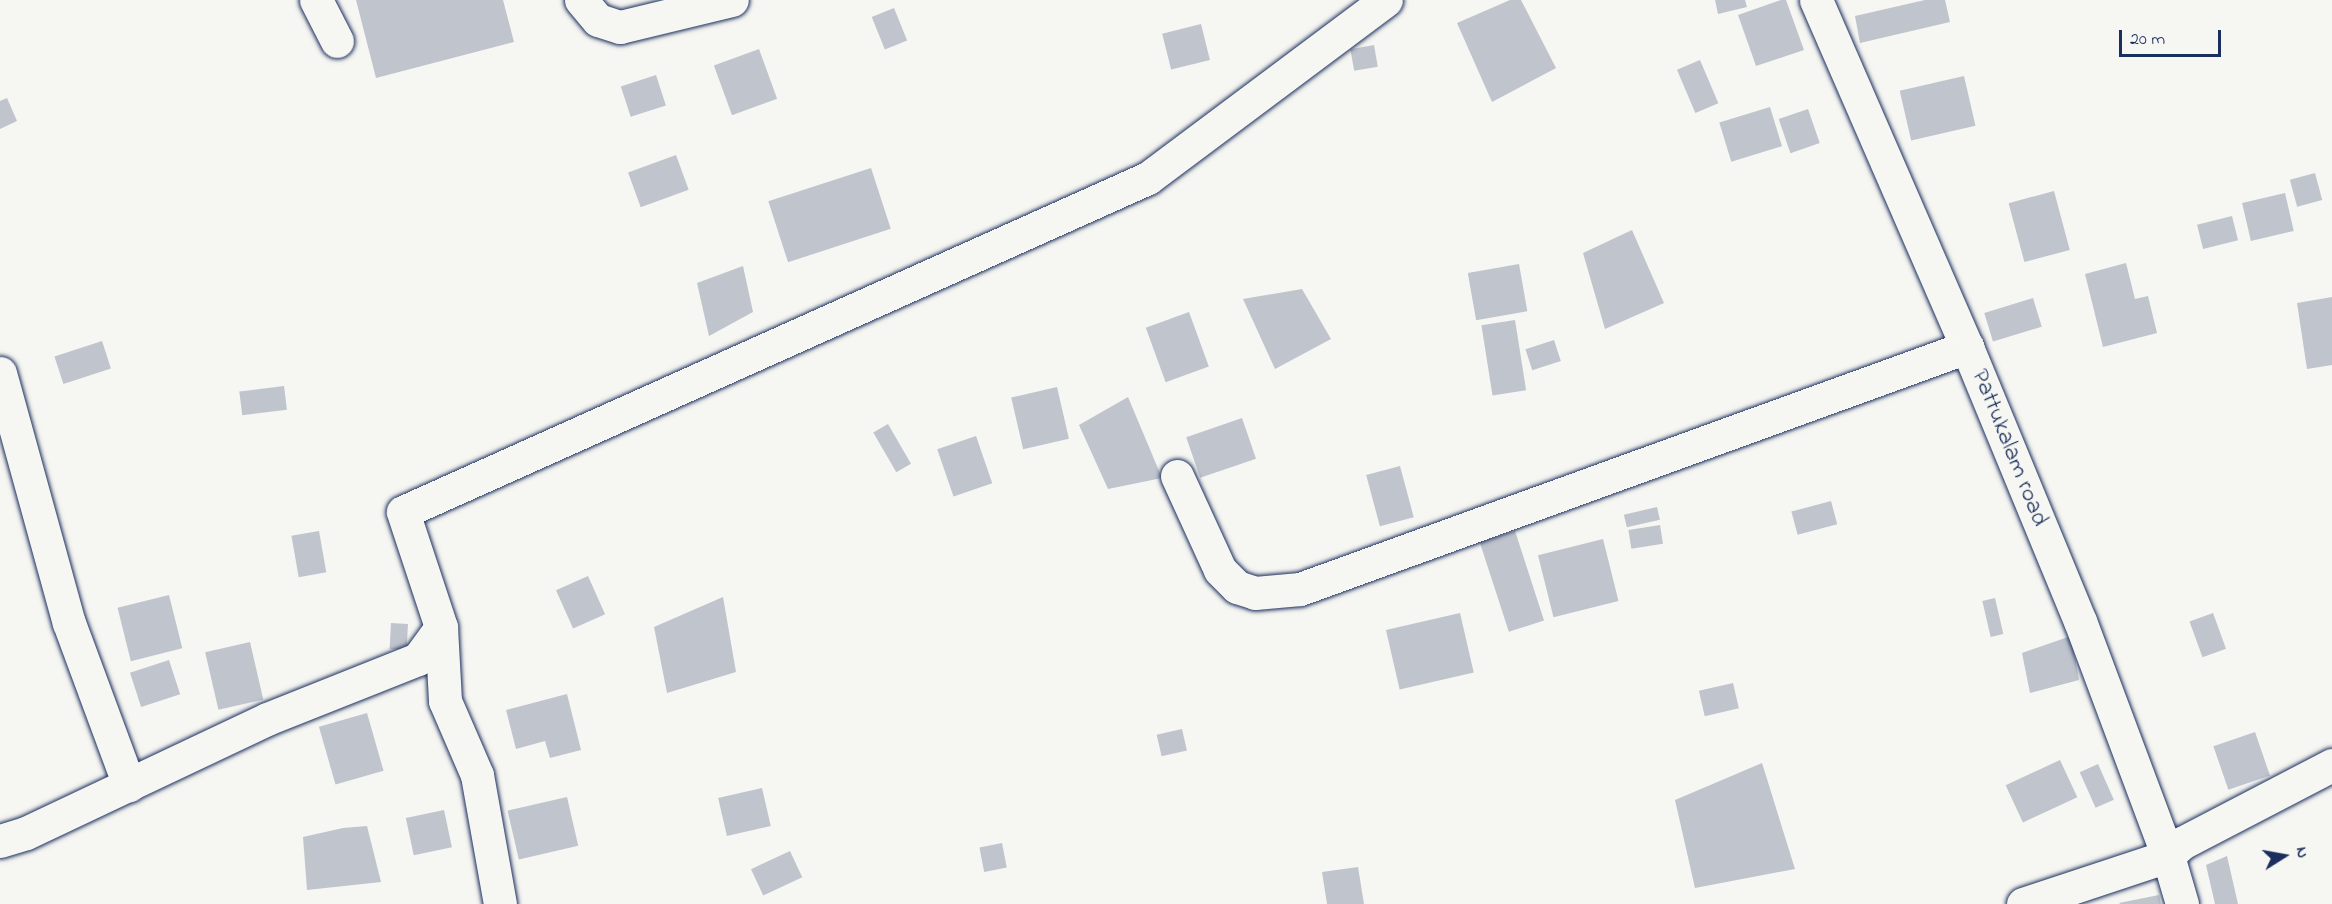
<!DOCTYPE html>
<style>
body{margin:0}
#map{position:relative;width:2332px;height:904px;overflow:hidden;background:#f6f6f2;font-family:"Indie Flower",sans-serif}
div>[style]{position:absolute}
.building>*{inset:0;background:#c0c4cd;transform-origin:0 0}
.roads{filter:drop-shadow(0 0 2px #1b2f5e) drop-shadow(0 0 2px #1b2f5e)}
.minor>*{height:33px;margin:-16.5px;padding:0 16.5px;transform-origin:16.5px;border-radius:16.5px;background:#f6f6f2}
.major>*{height:33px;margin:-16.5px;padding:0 16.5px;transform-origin:16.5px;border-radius:16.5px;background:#f6f6f2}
span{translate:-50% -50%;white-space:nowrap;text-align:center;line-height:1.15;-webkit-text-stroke:6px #f6f6f2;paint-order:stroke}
.street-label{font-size:24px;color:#1b2f5e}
.north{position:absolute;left:2254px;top:826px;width:60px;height:60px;-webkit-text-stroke:4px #f6f6f2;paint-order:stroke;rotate:79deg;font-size:16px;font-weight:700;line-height:24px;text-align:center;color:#1b2f5e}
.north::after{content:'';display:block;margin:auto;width:21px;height:27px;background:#1b2f5e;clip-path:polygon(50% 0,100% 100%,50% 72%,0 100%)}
.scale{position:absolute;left:2119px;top:30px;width:102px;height:27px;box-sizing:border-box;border:3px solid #1b2f5e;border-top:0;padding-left:8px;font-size:18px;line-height:21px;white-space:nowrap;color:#1b2f5e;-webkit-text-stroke:4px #f6f6f2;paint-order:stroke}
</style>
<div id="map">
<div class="building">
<i style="clip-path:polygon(356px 0,503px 0,514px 42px,376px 78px)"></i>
<i style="clip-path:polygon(1510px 0,1521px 0,1556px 68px,1492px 102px,1457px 23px)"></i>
<i style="clip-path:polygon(1715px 0,1745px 0,1747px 7px,1718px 14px)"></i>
<i style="clip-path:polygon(1781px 0,1786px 0,1804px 50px,1756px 66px,1738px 15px)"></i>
<i style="clip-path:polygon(1925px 0,1945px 0,1950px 22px,1860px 43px,1855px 16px)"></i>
<i style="left:894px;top:8px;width:35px;height:24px;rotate:68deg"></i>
<i style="left:1201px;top:24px;width:37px;height:40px;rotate:76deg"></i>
<i style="left:1374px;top:45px;width:22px;height:24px;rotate:80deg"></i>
<i style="left:759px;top:49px;width:53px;height:48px;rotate:70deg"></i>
<i style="left:1700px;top:60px;width:47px;height:25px;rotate:67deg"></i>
<i style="left:656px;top:75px;width:32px;height:37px;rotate:72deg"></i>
<i style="left:1964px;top:76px;width:51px;height:66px;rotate:77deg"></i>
<i style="clip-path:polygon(7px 98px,17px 121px,0 129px,0 101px)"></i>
<i style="left:1770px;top:107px;width:41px;height:53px;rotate:73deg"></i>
<i style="left:1808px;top:109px;width:36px;height:31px;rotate:71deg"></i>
<i style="left:676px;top:155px;width:37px;height:51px;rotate:70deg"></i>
<i style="left:871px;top:168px;width:64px;height:108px;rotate:72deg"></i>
<i style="left:2315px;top:173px;width:28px;height:26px;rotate:75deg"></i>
<i style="left:2054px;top:191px;width:61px;height:47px;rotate:75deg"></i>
<i style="left:2285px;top:193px;width:39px;height:44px;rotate:77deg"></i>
<i style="left:2232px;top:216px;width:25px;height:36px;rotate:76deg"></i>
<i style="clip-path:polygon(1632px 230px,1664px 303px,1605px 329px,1583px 253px)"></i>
<i style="clip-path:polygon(2126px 263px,2135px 299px,2148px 296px,2157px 333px,2103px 347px,2085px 274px)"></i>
<i style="left:1519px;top:264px;width:48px;height:52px;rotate:80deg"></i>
<i style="clip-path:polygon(743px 266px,753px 312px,709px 336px,697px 283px)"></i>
<i style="clip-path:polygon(1302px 289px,1331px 339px,1275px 369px,1243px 299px)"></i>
<i style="clip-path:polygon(2332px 297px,2332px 365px,2307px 369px,2297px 303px)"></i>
<i style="left:2033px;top:298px;width:30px;height:51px;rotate:73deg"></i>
<i style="left:1189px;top:312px;width:58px;height:46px;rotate:70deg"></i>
<i style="left:1515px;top:320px;width:71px;height:34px;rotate:81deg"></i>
<i style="left:1554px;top:340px;width:22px;height:30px;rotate:72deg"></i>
<i style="left:102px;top:341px;width:29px;height:50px;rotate:72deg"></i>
<i style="left:284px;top:386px;width:24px;height:45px;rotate:83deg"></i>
<i style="left:1057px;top:387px;width:53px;height:47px;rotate:77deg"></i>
<i style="clip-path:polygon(1128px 397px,1162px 478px,1108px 489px,1079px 425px)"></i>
<i style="left:1242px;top:418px;width:43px;height:59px;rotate:71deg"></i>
<i style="left:888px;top:424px;width:46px;height:17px;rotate:60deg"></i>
<i style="left:976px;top:436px;width:50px;height:41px;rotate:71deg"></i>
<i style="left:1400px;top:466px;width:53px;height:35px;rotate:75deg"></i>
<i style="left:1831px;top:501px;width:24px;height:41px;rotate:75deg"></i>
<i style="left:1657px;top:507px;width:13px;height:34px;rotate:77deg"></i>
<i style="left:1660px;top:525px;width:19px;height:32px;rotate:81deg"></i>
<i style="left:319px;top:531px;width:42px;height:28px;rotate:80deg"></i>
<i style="left:1515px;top:531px;width:94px;height:37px;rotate:72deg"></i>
<i style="left:1603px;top:539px;width:64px;height:67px;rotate:76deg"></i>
<i style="left:588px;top:576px;width:42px;height:35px;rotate:66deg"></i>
<i style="left:169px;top:595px;width:55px;height:53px;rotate:76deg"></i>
<i style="clip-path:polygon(723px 597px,736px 672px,667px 693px,654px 627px)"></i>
<i style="left:1995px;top:598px;width:37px;height:13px;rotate:77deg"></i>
<i style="left:1460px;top:613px;width:61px;height:76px;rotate:77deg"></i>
<i style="left:2213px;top:613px;width:38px;height:25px;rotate:70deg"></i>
<i style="left:391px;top:623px;width:17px;height:26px;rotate:3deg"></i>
<i style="clip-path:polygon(2071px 636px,2079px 680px,2030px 693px,2022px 653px)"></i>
<i style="left:250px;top:642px;width:59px;height:46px;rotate:77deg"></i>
<i style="left:169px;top:660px;width:36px;height:41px;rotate:72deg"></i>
<i style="left:1733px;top:683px;width:26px;height:35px;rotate:77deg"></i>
<i style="clip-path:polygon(567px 694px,581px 750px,550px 758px,545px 741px,516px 749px,506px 710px)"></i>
<i style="left:367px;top:713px;width:60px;height:50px;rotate:74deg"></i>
<i style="left:1182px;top:729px;width:22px;height:26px;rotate:77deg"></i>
<i style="left:2255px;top:732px;width:46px;height:44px;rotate:71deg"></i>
<i style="left:2060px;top:760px;width:41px;height:60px;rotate:65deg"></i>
<i style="clip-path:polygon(1762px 763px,1795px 869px,1695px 888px,1675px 800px)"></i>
<i style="left:2098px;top:764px;width:39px;height:20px;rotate:66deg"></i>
<i style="left:762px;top:788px;width:39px;height:45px;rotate:77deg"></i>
<i style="left:567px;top:797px;width:50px;height:61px;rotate:77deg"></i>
<i style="left:444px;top:810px;width:38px;height:39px;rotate:78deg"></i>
<i style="clip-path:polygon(367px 826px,381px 882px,307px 890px,303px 837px,343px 828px)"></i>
<i style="left:1002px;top:843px;width:25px;height:23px;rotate:79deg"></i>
<i style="left:790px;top:851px;width:29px;height:43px;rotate:65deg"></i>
<i style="clip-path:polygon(2227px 856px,2238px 904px,2215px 904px,2206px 865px)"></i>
<i style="clip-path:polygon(1358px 867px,1364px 904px,1327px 904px,1322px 872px)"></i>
<i style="clip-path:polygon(2159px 895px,2161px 904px,2120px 904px,2119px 903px)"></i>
</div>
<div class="roads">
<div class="minor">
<i style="left:316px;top:0;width:46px;rotate:62.9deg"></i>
<i style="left:581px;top:0;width:26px;rotate:50deg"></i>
<i style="left:598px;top:20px;width:23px;rotate:18deg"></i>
<i style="left:620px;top:27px;width:115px;rotate:-13.6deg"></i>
<i style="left:0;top:373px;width:259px;rotate:74.6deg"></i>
<i style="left:69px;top:623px;width:173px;rotate:69.7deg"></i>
<i style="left:1177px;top:476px;width:103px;rotate:65.4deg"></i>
<i style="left:1220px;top:570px;width:24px;rotate:45deg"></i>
<i style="left:1237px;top:587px;width:19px;rotate:18deg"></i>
<i style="left:1255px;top:593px;width:45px;rotate:-5.1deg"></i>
<i style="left:1300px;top:589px;width:710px;rotate:-19.94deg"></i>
<i style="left:441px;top:627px;width:74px;rotate:86.9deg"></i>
<i style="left:445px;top:701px;width:81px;rotate:66.6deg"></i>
<i style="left:477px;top:775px;width:131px;rotate:79.9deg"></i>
<i style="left:0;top:841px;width:27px;rotate:-17deg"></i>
<i style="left:26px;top:833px;width:267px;rotate:-25.3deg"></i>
<i style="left:267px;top:719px;width:162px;rotate:-21.7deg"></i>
<i style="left:418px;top:659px;width:39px;rotate:-54deg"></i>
<i style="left:441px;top:627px;width:121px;rotate:-108.3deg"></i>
<i style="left:403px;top:512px;width:816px;rotate:-24.15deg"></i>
<i style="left:1148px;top:178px;width:297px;rotate:-36.8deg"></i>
<i style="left:2023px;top:904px;width:153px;rotate:-18.3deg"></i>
<i style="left:2168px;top:856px;width:19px;rotate:-43deg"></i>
<i style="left:2182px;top:843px;width:169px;rotate:-27.5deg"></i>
</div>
<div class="major">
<i style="left:1816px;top:0;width:378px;rotate:66.5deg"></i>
<i style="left:1967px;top:347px;width:296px;rotate:67.6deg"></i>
<i style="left:2080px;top:621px;width:251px;rotate:69.5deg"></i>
<i style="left:2168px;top:856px;width:50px;rotate:73.7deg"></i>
</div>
</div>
<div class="street-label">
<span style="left:2009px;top:448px;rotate:68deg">Pattukalam road</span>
</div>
<div class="north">N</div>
<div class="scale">20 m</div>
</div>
